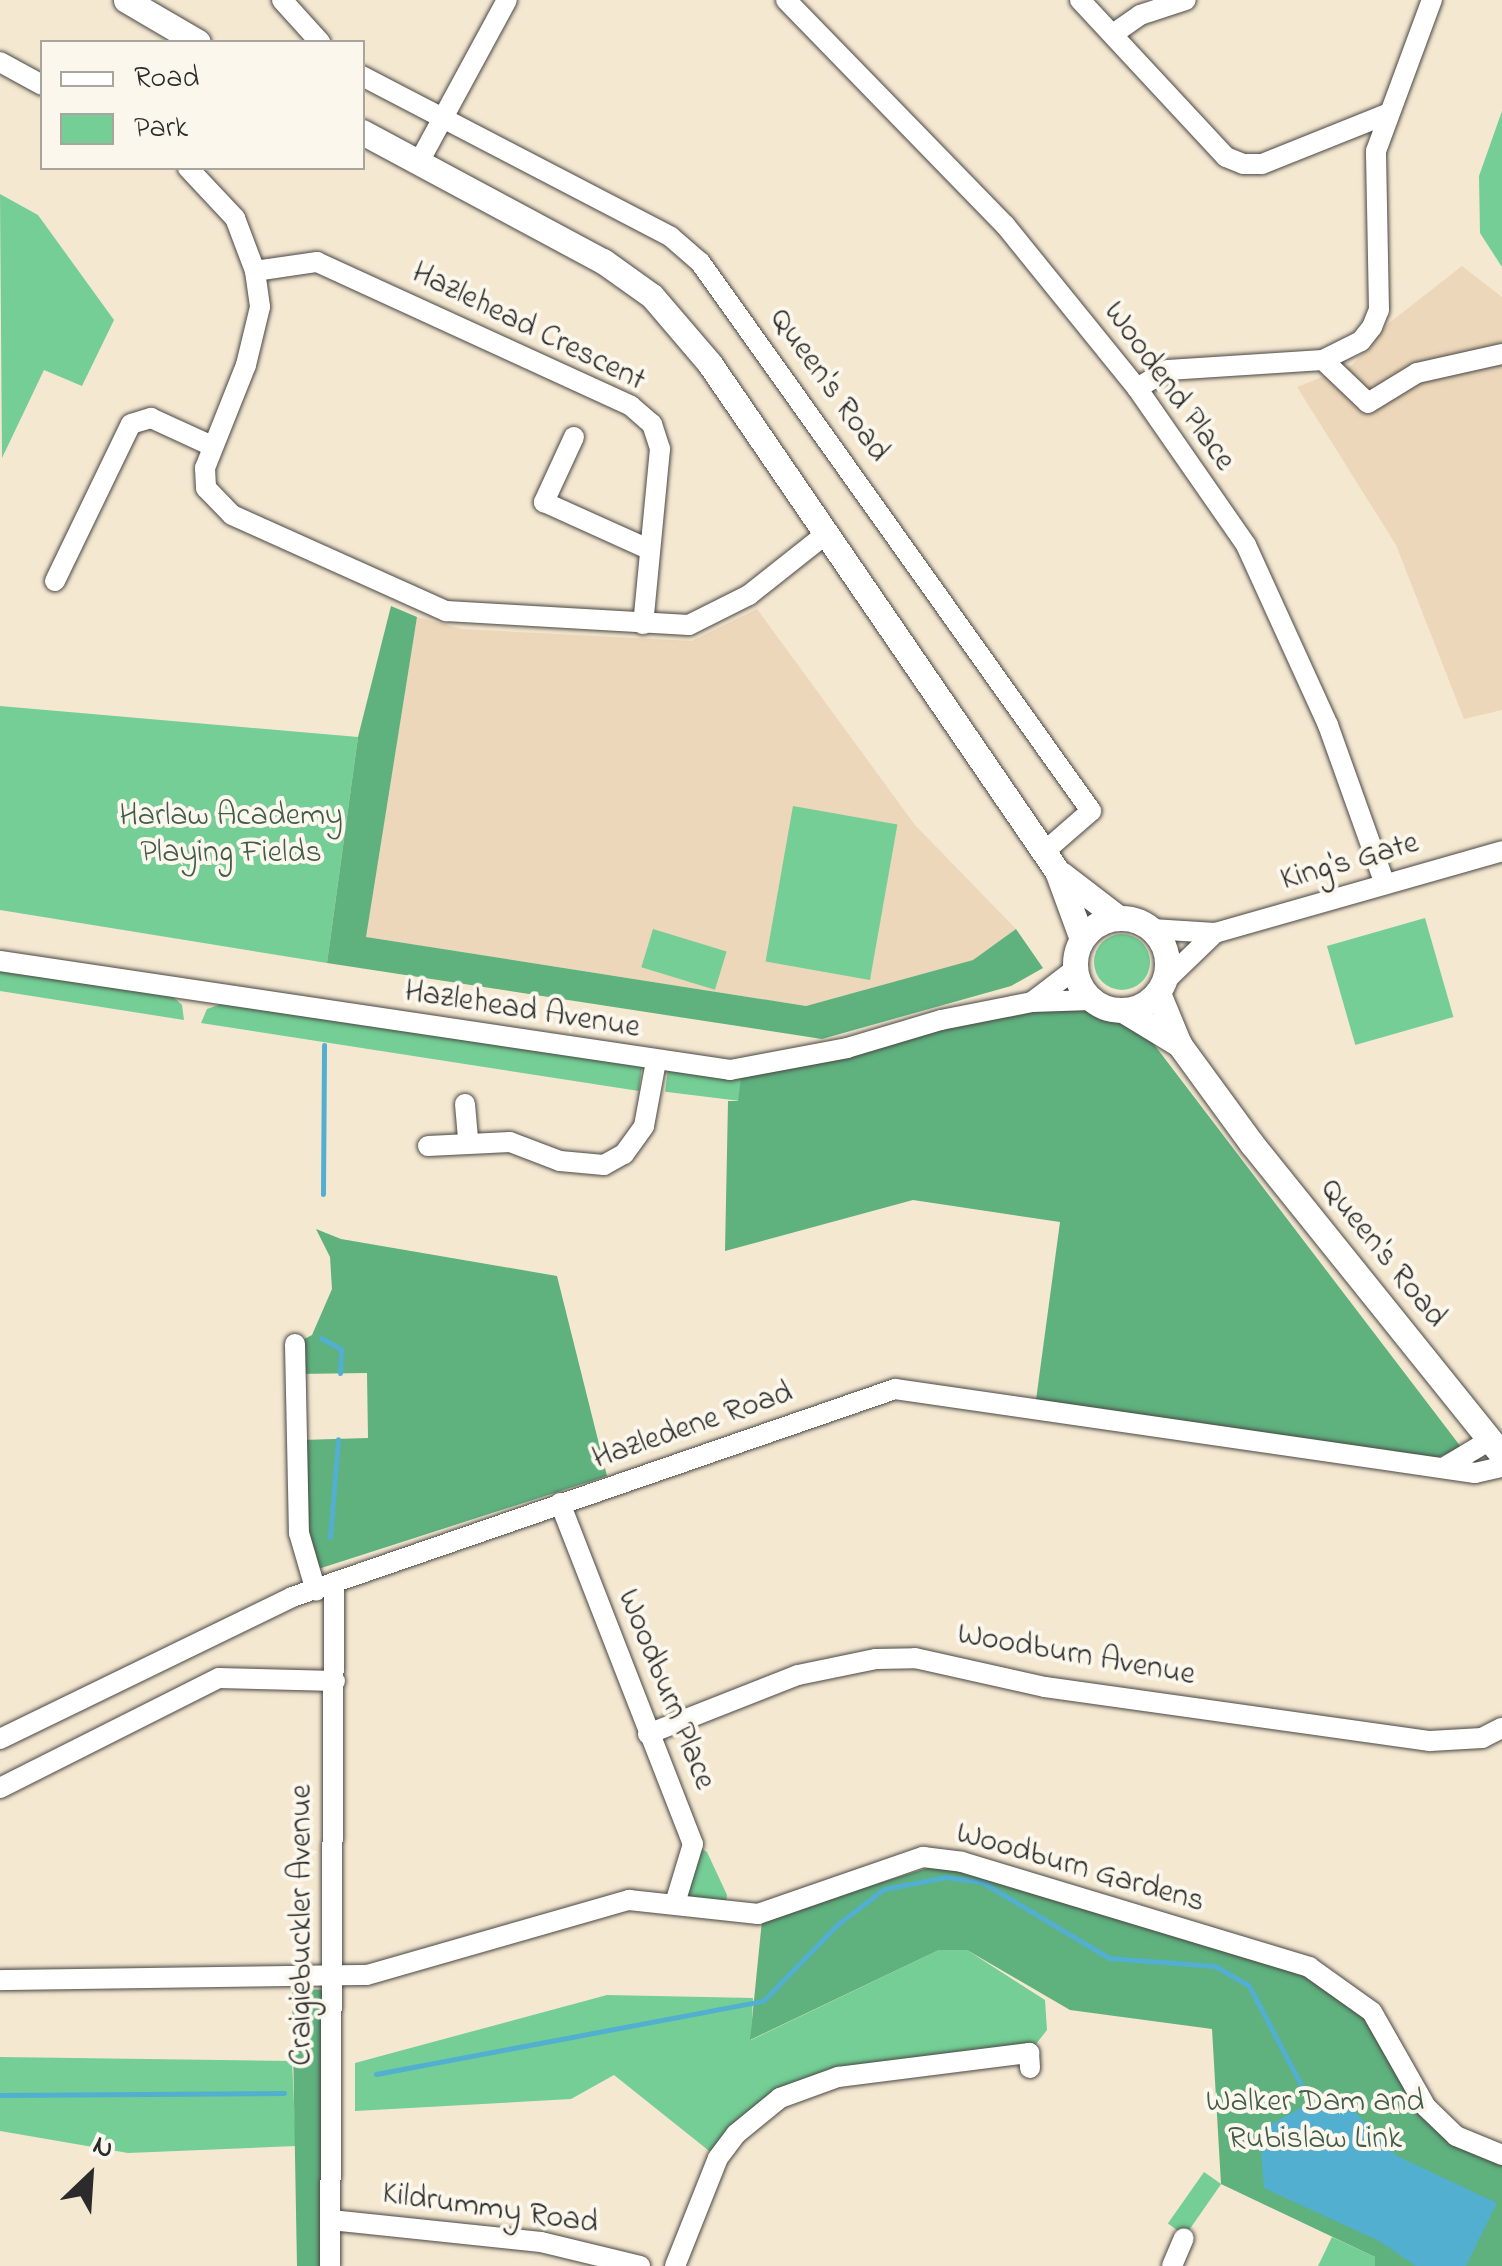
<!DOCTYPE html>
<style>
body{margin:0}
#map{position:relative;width:1502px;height:2266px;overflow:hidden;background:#f5e8d1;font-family:"Indie Flower",sans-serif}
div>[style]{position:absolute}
.built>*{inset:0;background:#ecd7ba}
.green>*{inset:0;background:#74ce95;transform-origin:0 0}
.round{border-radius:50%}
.forest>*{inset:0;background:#5fb17e}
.water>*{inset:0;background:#52afd0}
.stream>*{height:5px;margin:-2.5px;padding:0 2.5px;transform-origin:2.5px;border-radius:2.5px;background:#52afd0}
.roads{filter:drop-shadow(0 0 2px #494744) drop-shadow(0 0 2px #494744)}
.minor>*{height:20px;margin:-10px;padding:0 10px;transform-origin:10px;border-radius:10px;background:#fff}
.major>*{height:25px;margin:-12.5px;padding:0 12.5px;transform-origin:12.5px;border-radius:12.5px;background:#fff}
.major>.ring{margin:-12.5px;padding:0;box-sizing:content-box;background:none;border:25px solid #fff;border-radius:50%}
span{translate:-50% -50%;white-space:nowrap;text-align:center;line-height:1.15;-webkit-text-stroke:8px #fbf7ec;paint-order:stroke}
.street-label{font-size:32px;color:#2b2b2b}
.park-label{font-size:32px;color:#415c4b}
.legend{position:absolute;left:40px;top:40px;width:325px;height:130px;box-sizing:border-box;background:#fbf7ec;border:2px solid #a8a59f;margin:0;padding:12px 18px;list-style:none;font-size:30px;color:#2b2b2b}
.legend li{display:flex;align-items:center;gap:20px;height:50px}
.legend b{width:50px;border:2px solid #a8a59f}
.north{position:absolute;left:40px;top:2126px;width:100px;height:100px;-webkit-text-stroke:8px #fbf7ec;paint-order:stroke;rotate:25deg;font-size:28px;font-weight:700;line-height:40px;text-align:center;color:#2b2b2b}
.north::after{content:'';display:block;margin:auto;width:35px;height:45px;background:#2b2b2b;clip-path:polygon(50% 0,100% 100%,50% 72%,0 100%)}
</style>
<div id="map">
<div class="built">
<i style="clip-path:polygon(1462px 266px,1502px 297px,1502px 710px,1464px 719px,1396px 545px,1297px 387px,1352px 365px,1389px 323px)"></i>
<i style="clip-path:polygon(757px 609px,915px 825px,1016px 929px,973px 960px,806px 1006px,365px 937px,417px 617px,462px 629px,692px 641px)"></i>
</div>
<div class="green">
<i style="clip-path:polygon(1502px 111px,1502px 267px,1480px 233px,1479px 176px)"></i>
<i style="clip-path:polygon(0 194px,38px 215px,114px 320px,82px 386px,44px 370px,2px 458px)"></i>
<i style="clip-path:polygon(0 706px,358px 737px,327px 963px,0 910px)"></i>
<i style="left:793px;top:806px;width:106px;height:158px;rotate:10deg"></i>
<i style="left:1425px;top:918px;width:103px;height:102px;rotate:74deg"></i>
<i style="left:653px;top:929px;width:77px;height:40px;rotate:17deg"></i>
<i class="round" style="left:1094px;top:934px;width:56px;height:56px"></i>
<i style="clip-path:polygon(0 967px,171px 995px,182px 1005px,184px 1020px,0 991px)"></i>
<i style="clip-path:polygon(224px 1003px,642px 1064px,639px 1091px,201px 1023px,207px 1009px)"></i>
<i style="left:668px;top:1069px;width:74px;height:23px;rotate:7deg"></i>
<i style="clip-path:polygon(693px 1844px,707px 1852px,727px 1895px,725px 1912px,676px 1900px)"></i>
<i style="clip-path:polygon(939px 1950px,967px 1950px,1045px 2000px,1047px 2030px,1029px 2053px,809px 2086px,718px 2158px,614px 2075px,571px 2099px,355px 2111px,355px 2063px,607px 1995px,753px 1998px,751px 2040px)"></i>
<i style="clip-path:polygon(0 2057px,292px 2061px,296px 2146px,128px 2153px,0 2131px)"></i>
<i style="left:1204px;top:2172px;width:21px;height:63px;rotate:35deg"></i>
<i style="clip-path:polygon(1332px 2237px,1375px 2257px,1375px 2266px,1318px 2266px)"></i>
</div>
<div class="forest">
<i style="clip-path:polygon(391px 606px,417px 617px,366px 937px,806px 1006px,973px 960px,1016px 929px,1043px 968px,1011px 986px,822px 1039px,327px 963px,358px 737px)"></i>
<i style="clip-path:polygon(1056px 1000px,1143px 1030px,1461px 1447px,1435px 1459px,1036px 1400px,1060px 1222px,913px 1200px,725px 1251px,728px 1101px,738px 1101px,741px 1078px)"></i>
<i style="clip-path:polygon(316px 1229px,341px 1239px,557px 1276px,607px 1476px,312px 1571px,301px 1440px,368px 1438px,367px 1373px,297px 1374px,295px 1344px,312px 1335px,332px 1289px,330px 1257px)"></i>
<i style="clip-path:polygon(937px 1865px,1307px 1974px,1369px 2020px,1409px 2095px,1502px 2160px,1502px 2266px,1375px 2266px,1375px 2257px,1221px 2184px,1212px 2029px,1070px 2010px,967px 1950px,939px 1950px,750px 2040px,762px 1920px)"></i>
<i style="clip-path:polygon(292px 1989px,334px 1990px,330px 2266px,297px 2266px)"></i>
</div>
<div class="water">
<i style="clip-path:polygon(1333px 2089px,1397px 2156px,1497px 2203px,1466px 2266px,1416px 2266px,1379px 2241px,1264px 2188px,1260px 2141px,1267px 2127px)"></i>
</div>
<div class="stream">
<i style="left:323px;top:1194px;width:149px;rotate:-89.6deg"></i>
<i style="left:321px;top:1338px;width:23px;rotate:29deg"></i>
<i style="left:341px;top:1349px;width:24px;rotate:92deg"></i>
<i style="left:330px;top:1537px;width:98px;rotate:-85.3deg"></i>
<i style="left:376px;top:2074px;width:394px;rotate:-10.7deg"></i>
<i style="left:763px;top:2001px;width:107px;rotate:-45.8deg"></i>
<i style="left:838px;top:1924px;width:58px;rotate:-37.3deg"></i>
<i style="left:884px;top:1889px;width:63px;rotate:-11deg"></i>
<i style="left:946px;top:1877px;width:36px;rotate:8deg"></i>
<i style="left:982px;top:1882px;width:148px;rotate:30.9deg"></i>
<i style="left:1109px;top:1958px;width:106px;rotate:4.3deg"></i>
<i style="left:1215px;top:1966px;width:39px;rotate:30deg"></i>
<i style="left:1249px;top:1986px;width:129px;rotate:62.2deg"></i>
<i style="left:0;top:2095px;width:284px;rotate:-0.4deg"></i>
</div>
<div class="roads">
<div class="minor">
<i style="left:282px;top:0;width:57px;rotate:47.9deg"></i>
<i style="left:786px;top:0;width:314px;rotate:45.8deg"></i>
<i style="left:1005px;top:225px;width:210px;rotate:51deg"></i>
<i style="left:1137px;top:388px;width:191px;rotate:55.2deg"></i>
<i style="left:1246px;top:545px;width:198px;rotate:65.5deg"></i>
<i style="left:1328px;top:725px;width:169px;rotate:70.3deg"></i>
<i style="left:1080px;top:0;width:214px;rotate:47.1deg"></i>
<i style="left:1226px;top:157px;width:18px;rotate:22deg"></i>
<i style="left:1243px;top:164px;width:19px"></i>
<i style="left:1262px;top:164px;width:135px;rotate:-21.8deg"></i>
<i style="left:1113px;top:34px;width:33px;rotate:-35deg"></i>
<i style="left:1140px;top:15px;width:48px;rotate:-18.1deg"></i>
<i style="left:0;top:62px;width:48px;rotate:28.7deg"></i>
<i style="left:362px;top:76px;width:348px;rotate:27.5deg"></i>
<i style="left:671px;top:237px;width:38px;rotate:41deg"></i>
<i style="left:700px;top:262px;width:674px;rotate:54.54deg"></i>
<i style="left:1091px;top:811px;width:62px;rotate:138.9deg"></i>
<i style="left:419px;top:162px;width:184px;rotate:-61.5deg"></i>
<i style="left:188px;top:168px;width:69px;rotate:46.8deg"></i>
<i style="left:235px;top:218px;width:57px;rotate:69.3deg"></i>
<i style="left:255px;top:271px;width:36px;rotate:82deg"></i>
<i style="left:260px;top:307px;width:60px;rotate:103.6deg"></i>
<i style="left:246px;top:365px;width:111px;rotate:111.7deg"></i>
<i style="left:205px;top:468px;width:20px;rotate:87deg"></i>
<i style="left:206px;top:488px;width:37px;rotate:46deg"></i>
<i style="left:232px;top:515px;width:235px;rotate:24.2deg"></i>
<i style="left:446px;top:611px;width:243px;rotate:3.3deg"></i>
<i style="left:689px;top:625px;width:67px;rotate:-26.6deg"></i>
<i style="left:749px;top:595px;width:98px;rotate:-38.4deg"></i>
<i style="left:255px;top:271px;width:63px;rotate:-8.3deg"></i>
<i style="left:317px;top:262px;width:345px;rotate:24.6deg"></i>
<i style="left:631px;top:406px;width:28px;rotate:41deg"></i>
<i style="left:652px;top:424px;width:26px;rotate:72deg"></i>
<i style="left:660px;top:449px;width:176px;rotate:95.5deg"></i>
<i style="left:1323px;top:360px;width:62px;rotate:43.7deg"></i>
<i style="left:1368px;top:403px;width:57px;rotate:-31.5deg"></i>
<i style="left:1417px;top:373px;width:87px;rotate:-12.6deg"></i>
<i style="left:1137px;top:388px;width:36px;rotate:-30deg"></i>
<i style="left:1168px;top:370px;width:155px;rotate:-3.7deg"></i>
<i style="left:1323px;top:360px;width:42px;rotate:-26.6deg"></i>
<i style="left:1361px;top:341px;width:18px;rotate:-52deg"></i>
<i style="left:1372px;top:327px;width:18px;rotate:-68deg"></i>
<i style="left:1379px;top:310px;width:159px;rotate:-91.1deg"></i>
<i style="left:1376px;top:151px;width:161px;rotate:-69.7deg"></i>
<i style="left:574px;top:437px;width:72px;rotate:114.8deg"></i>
<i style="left:544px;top:502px;width:114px;rotate:24.3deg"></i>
<i style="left:55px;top:581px;width:174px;rotate:-64.2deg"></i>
<i style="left:131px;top:424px;width:21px;rotate:-17deg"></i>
<i style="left:151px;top:418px;width:65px;rotate:24.6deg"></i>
<i style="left:1152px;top:929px;width:63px;rotate:3.6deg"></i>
<i style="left:1215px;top:933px;width:298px;rotate:-15.9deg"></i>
<i style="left:0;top:961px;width:738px;rotate:8.49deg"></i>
<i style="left:730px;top:1070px;width:119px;rotate:-10.6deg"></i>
<i style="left:847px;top:1048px;width:98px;rotate:-16.6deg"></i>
<i style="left:941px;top:1020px;width:93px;rotate:-11.2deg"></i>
<i style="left:1032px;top:1002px;width:59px;rotate:-1.9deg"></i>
<i style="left:1164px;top:982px;width:71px;rotate:-43.9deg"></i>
<i style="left:1032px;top:1002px;width:54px;rotate:-37.5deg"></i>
<i style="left:465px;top:1104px;width:36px;rotate:85deg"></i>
<i style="left:428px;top:1146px;width:82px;rotate:-2.8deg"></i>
<i style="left:510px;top:1142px;width:53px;rotate:20.8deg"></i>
<i style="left:560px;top:1161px;width:44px;rotate:5.2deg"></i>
<i style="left:604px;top:1165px;width:23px;rotate:-29deg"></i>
<i style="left:624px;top:1154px;width:34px;rotate:-54deg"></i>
<i style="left:644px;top:1126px;width:66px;rotate:-79.5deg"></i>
<i style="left:295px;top:1344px;width:189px;rotate:88.8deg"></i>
<i style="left:299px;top:1533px;width:60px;rotate:73.7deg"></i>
<i style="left:1445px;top:1467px;width:52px;rotate:-31deg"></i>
<i style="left:560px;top:1503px;width:366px;rotate:68.7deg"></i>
<i style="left:693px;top:1844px;width:59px;rotate:106.9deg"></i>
<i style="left:648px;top:1734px;width:161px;rotate:-21.5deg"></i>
<i style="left:798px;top:1675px;width:80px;rotate:-11.6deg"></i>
<i style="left:876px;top:1659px;width:39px;rotate:-1deg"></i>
<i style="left:915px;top:1658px;width:133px;rotate:12.6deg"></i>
<i style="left:1045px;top:1687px;width:389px;rotate:8deg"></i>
<i style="left:1430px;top:1741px;width:52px;rotate:-3.3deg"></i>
<i style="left:1482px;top:1738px;width:22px;rotate:-27deg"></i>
<i style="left:0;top:1739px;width:325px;rotate:-25.9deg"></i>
<i style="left:292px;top:1597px;width:638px;rotate:-19.03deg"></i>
<i style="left:895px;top:1389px;width:586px;rotate:8.24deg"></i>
<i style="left:1475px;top:1473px;width:28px;rotate:-13deg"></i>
<i style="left:0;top:1788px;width:245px;rotate:-26.7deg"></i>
<i style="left:219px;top:1678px;width:116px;rotate:1.5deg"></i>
<i style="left:0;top:1980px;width:367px;rotate:-0.8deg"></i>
<i style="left:367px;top:1975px;width:273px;rotate:-16deg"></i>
<i style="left:629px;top:1900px;width:130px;rotate:6.2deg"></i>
<i style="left:758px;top:1914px;width:175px;rotate:-19.1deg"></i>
<i style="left:923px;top:1857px;width:39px;rotate:7deg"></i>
<i style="left:962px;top:1862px;width:363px;rotate:16.8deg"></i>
<i style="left:1309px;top:1967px;width:77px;rotate:35.5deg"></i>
<i style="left:1372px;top:2012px;width:109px;rotate:60.4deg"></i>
<i style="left:1426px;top:2107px;width:42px;rotate:44deg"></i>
<i style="left:1456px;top:2136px;width:50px;rotate:22.4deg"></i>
<i style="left:331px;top:2220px;width:211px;rotate:6deg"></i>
<i style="left:541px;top:2242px;width:102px;rotate:13.6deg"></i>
<i style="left:330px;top:2266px;width:681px;rotate:-89.66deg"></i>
<i style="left:675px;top:2266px;width:116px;rotate:-68.3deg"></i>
<i style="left:718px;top:2158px;width:30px;rotate:-53deg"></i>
<i style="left:736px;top:2134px;width:57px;rotate:-39.3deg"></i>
<i style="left:780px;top:2098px;width:62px;rotate:-19.9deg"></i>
<i style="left:838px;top:2077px;width:193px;rotate:-7.2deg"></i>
<i style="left:1029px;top:2053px;width:15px;rotate:86deg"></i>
<i style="left:1172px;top:2266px;width:30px;rotate:-67deg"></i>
</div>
<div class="major">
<i style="left:126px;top:0;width:83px;rotate:30.3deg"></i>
<i style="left:362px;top:132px;width:273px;rotate:28.2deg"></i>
<i style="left:603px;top:261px;width:60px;rotate:35.5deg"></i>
<i style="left:652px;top:296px;width:89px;rotate:49.5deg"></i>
<i style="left:710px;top:364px;width:614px;rotate:55.61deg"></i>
<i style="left:1057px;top:871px;width:72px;rotate:69.8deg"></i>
<i style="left:1061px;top:874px;width:71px;rotate:37.5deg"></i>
<i class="ring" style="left:1075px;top:918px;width:67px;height:67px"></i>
<i style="left:1158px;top:993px;width:55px;rotate:67.6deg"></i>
<i style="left:1179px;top:1044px;width:124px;rotate:53.9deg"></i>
<i style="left:1252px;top:1144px;width:399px;rotate:51.2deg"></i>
<i style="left:1123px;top:1010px;width:66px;rotate:31.3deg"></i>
</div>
</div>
<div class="street-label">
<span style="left:528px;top:328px;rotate:26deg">Hazlehead Crescent</span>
<span style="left:828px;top:386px;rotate:54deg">Queen's Road</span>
<span style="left:1168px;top:387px;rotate:54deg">Woodend Place</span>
<span style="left:1350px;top:863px;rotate:-16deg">King's Gate</span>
<span style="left:522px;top:1011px;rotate:9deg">Hazlehead Avenue</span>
<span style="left:1382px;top:1254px;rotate:51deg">Queen's Road</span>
<span style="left:693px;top:1427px;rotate:-19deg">Hazledene Road</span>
<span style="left:1076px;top:1656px;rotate:10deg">Woodburn Avenue</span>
<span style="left:665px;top:1690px;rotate:68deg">Woodburn Place</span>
<span style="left:1080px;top:1869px;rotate:16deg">Woodburn Gardens</span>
<span style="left:303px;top:1925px;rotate:-90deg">Craigiebuckler Avenue</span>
<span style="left:490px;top:2210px;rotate:8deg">Kildrummy Road</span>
</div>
<div class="park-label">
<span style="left:231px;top:836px">Harlaw Academy<br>Playing Fields</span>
<span style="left:1315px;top:2122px">Walker Dam and<br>Rubislaw Link</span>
</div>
<ul class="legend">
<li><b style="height:12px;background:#fff"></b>Road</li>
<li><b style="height:28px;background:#74ce95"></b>Park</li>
</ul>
<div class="north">N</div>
</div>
